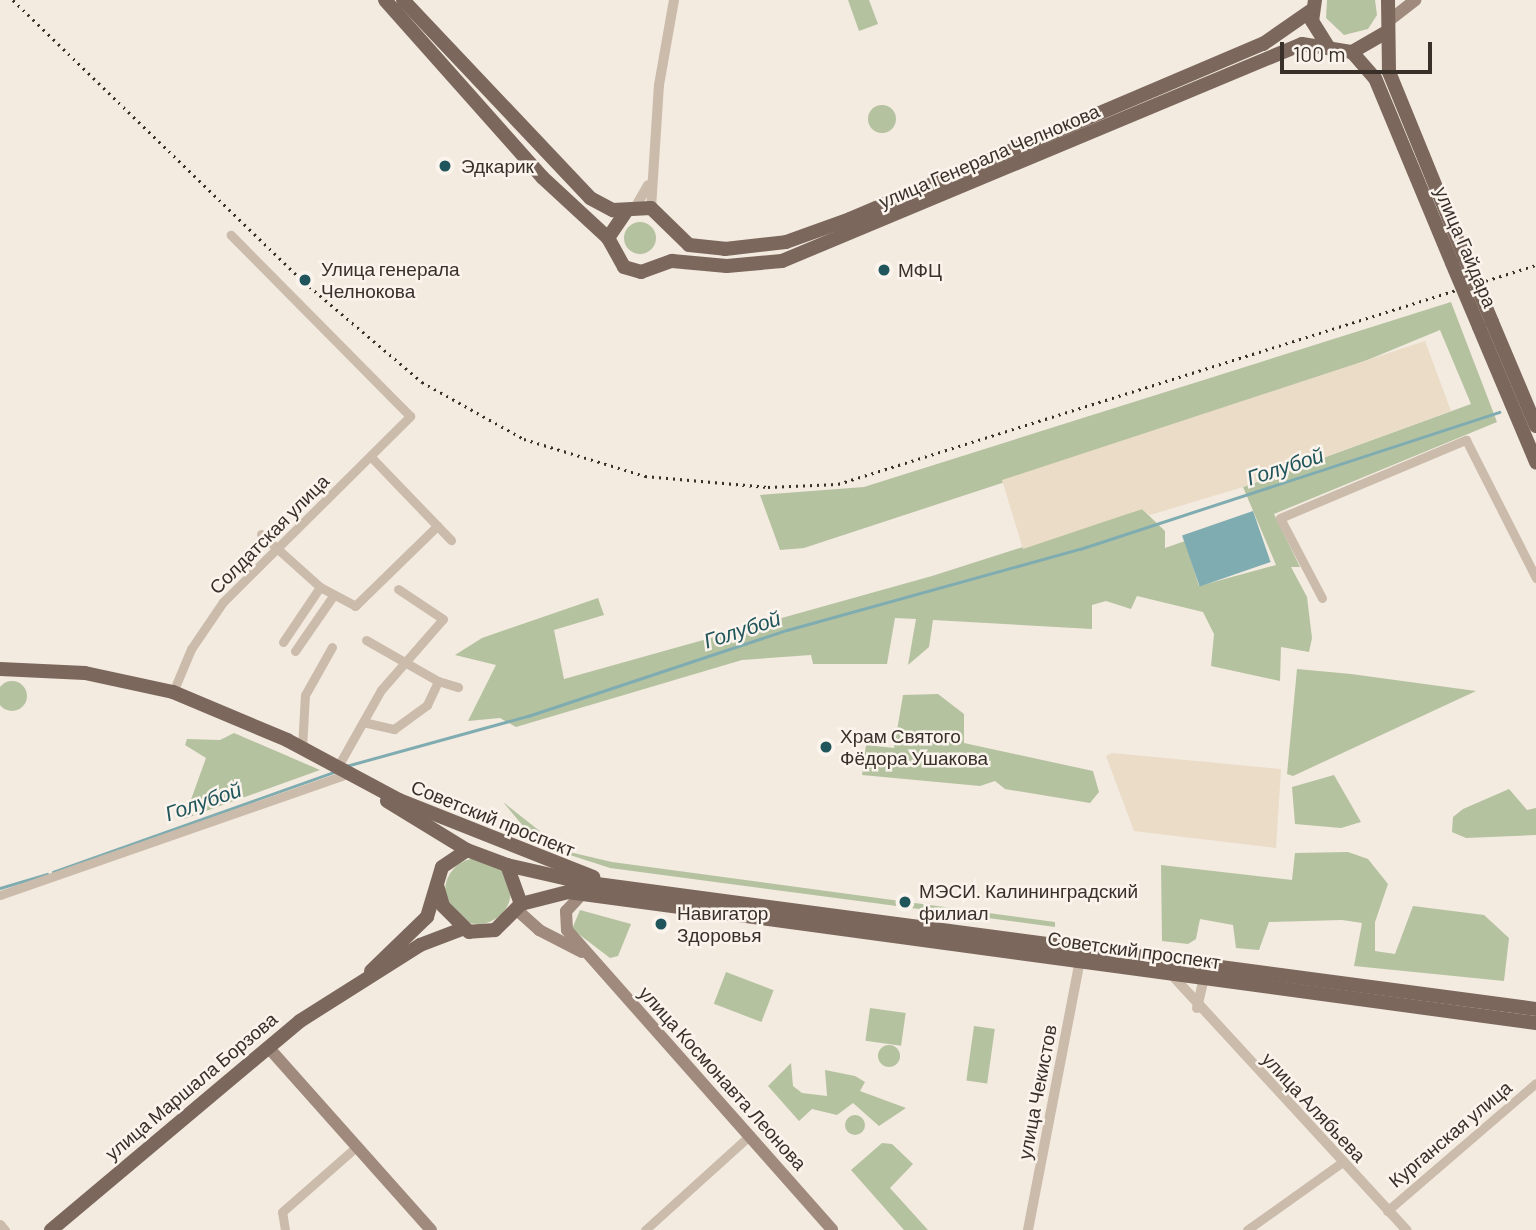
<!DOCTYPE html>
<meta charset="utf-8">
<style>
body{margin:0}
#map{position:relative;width:1536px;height:1230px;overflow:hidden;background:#f3eae0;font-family:Barlow,sans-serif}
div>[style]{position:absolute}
.green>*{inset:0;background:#b5c2a0;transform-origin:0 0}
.round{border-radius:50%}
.plaza>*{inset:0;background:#eadcc7}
.water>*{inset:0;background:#7facb0;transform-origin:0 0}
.stream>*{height:2.5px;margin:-1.25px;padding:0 1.25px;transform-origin:1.25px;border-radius:1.25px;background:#7facb0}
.minor>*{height:9px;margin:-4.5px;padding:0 4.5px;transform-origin:4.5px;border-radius:4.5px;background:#cbbbab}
.tertiary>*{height:10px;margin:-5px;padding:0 5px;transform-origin:5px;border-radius:5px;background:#cbbbab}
.secondary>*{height:12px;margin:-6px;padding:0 6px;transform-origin:6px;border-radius:6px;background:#9f8a7d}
.primary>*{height:14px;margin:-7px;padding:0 7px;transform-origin:7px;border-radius:7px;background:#7b675c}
.rail>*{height:2.5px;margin-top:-1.25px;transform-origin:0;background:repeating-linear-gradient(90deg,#39302a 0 2px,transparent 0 7px)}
.primary-bridge>*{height:14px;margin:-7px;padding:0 7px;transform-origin:7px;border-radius:7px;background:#7b675c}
.dots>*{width:19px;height:19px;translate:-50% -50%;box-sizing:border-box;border:4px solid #faf4ed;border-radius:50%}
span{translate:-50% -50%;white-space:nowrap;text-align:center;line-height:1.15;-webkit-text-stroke:5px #faf4ed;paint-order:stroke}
.street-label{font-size:19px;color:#39302a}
.poi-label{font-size:19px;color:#39302a}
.left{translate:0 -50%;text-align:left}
.water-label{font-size:21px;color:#20555b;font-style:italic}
.scale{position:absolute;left:1280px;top:42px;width:152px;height:32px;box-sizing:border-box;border:4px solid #39302a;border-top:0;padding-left:9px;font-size:21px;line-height:24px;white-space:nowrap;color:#39302a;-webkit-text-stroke:5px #faf4ed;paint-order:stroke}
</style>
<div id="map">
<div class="green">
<i style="clip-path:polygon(848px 0,869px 0,878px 24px,859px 31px)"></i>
<i style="clip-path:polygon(1327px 0,1375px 0,1377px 15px,1368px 29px,1344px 35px,1326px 18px)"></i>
<i class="round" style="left:868px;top:105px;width:28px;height:28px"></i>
<i class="round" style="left:624px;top:222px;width:32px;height:32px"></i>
<i style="clip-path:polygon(1451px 302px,1497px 422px,1274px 514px,1300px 567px,1291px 567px,1307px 597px,1312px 638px,1309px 652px,1281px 647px,1280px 681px,1211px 666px,1214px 634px,1203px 612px,1137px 596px,1131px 609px,1106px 601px,1092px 605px,1092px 629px,933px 620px,929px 647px,908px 665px,916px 619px,895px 618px,887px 664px,813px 664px,811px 655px,742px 660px,516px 727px,500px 718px,468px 721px,496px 665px,455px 655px,482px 638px,598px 598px,604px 615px,554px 630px,564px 679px,932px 576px,1142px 509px,1165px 531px,1165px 548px,1185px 541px,1199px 586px,1276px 565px,1243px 487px,1471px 404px,1440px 330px,1331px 375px,804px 548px,780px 550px,760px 495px,864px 487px)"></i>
<i style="clip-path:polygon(1297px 669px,1351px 674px,1476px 691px,1293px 776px,1287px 774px)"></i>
<i class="round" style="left:-3px;top:681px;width:30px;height:30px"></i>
<i style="clip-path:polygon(938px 694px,964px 714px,964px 743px,1093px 771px,1099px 792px,1090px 803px,1005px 789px,995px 781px,980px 786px,862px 775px,866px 745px,894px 748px,903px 695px)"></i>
<i style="clip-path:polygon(234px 733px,320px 770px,184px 819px,206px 758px,185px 745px,187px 739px,220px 740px)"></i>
<i style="clip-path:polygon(1334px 775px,1361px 822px,1341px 828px,1295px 824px,1292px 787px)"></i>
<i style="clip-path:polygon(1509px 789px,1527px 810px,1536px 808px,1536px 835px,1466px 838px,1452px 832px,1453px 817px,1463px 809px)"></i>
<i style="clip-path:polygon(503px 802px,565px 851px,612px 862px,1055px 922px,1055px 927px,610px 868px,539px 845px)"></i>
<i style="clip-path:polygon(1348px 852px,1368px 859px,1388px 884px,1375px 922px,1375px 951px,1395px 954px,1413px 906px,1484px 915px,1509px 938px,1504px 981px,1354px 966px,1362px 923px,1342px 920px,1269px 922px,1259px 950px,1236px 948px,1233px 925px,1200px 919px,1196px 939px,1188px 944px,1162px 941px,1161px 865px,1292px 880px,1295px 853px)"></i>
<i class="round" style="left:445px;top:858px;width:66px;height:66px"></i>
<i style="clip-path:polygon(580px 910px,631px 924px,618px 956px,610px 958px,572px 929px)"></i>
<i style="left:726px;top:972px;width:51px;height:34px;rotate:21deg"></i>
<i style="left:870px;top:1008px;width:36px;height:33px;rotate:8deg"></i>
<i style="left:974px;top:1026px;width:21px;height:55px;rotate:8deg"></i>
<i class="round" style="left:878px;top:1045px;width:22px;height:22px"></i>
<i style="clip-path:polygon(791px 1063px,793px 1086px,802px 1093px,827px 1096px,825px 1070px,855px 1076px,865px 1082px,860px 1091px,906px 1108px,879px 1126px,853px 1103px,837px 1115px,812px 1109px,799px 1121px,768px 1086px)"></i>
<i class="round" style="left:845px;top:1115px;width:20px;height:20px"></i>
<i style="clip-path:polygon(882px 1143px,892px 1144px,913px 1164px,890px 1188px,928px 1230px,904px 1230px,851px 1170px)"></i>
</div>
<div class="plaza">
<i style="clip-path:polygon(1425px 341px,1451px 411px,1243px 487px,1150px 515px,1142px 509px,1023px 549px,1002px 480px)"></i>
<i style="clip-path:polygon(1112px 753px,1281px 769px,1276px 848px,1134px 831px,1106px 756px)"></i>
</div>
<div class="water">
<i style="left:1253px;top:511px;width:54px;height:75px;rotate:71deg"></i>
</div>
<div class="stream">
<i style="left:346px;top:766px;width:189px;rotate:-15.4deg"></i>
<i style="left:528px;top:716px;width:273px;rotate:-18.4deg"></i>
<i style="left:787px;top:630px;width:304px;rotate:-15.5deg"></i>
<i style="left:1080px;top:549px;width:441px;rotate:-18.1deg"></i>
<i style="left:53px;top:872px;width:298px;rotate:-19.6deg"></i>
<i style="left:0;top:888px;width:49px;rotate:-16.6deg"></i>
</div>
<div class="minor">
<i style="left:372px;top:458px;width:114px;rotate:46.1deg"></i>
<i style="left:261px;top:534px;width:79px;rotate:41.9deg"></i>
<i style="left:320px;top:587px;width:40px;rotate:28deg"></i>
<i style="left:355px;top:606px;width:115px;rotate:-44.3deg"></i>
<i style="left:1322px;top:598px;width:90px;rotate:-117.7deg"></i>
<i style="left:1280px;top:518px;width:202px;rotate:-22.8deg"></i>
<i style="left:1466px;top:440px;width:155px;rotate:63.1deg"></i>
<i style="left:366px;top:640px;width:83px;rotate:29.7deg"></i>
<i style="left:283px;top:642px;width:66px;rotate:-56.1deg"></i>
<i style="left:295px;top:651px;width:67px;rotate:-55.4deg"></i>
<i style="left:173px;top:692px;width:47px;rotate:-67.3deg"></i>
<i style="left:191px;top:649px;width:57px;rotate:-55.8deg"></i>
<i style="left:223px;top:602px;width:264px;rotate:-44.8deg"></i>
<i style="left:410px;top:416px;width:255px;rotate:-134.7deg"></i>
<i style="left:363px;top:722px;width:32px;rotate:13deg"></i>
<i style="left:394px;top:729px;width:41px;rotate:-36deg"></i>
<i style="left:427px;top:705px;width:26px;rotate:-65deg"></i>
<i style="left:438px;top:681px;width:21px;rotate:17deg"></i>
<i style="left:302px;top:748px;width:53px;rotate:-86.8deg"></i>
<i style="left:305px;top:695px;width:55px;rotate:-60.6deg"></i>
<i style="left:337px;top:768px;width:90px;rotate:-60.6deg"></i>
<i style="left:381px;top:690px;width:94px;rotate:-48.9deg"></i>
<i style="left:443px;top:619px;width:54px;rotate:-146.3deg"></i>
<i style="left:0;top:895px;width:367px;rotate:-19.2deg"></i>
<i style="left:1387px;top:1211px;width:196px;rotate:-40.7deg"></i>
<i style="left:0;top:1224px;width:8px;rotate:50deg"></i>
<i style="left:285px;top:1230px;width:18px;rotate:-99deg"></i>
<i style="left:282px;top:1212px;width:98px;rotate:-41.3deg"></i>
<i style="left:645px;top:1230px;width:142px;rotate:-42.1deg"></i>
<i style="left:1247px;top:1230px;width:115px;rotate:-35.5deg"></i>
</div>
<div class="tertiary">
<i style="left:636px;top:206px;width:24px;rotate:-60deg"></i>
<i style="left:651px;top:208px;width:123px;rotate:-86.3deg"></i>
<i style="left:659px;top:85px;width:86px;rotate:-80deg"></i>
<i style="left:1171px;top:974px;width:348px;rotate:47.4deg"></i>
<i style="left:1197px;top:1008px;width:31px;rotate:-77deg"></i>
<i style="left:1028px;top:1230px;width:274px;rotate:-79.1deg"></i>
</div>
<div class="secondary">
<i style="left:1391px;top:19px;width:31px;rotate:-38deg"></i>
<i style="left:583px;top:893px;width:25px;rotate:133deg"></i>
<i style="left:566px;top:911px;width:19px;rotate:87deg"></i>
<i style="left:567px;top:930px;width:400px;rotate:48.5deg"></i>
<i style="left:517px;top:910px;width:30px;rotate:42deg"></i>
<i style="left:539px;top:930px;width:48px;rotate:27.1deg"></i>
<i style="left:268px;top:1047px;width:245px;rotate:48.3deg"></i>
</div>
<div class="primary">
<i style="left:385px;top:0;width:237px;rotate:48.4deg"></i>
<i style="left:542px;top:177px;width:90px;rotate:42.7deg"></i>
<i style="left:403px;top:0;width:272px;rotate:46.6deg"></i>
<i style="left:590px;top:198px;width:26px;rotate:28deg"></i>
<i style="left:613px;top:210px;width:38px;rotate:-3deg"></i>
<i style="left:651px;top:208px;width:53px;rotate:44.2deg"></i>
<i style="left:689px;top:245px;width:36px;rotate:6deg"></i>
<i style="left:725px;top:249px;width:61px;rotate:-6.5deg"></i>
<i style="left:786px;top:242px;width:68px;rotate:-19.8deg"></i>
<i style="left:850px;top:219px;width:449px;rotate:-23deg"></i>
<i style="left:1263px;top:44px;width:60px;rotate:-34.8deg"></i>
<i style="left:1315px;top:0;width:21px;rotate:98deg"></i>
<i style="left:1312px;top:21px;width:31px;rotate:58deg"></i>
<i style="left:1388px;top:0;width:72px;rotate:89.2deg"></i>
<i style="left:1389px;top:72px;width:201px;rotate:67.8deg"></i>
<i style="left:1352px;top:52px;width:35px;rotate:49deg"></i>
<i style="left:1375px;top:78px;width:200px;rotate:67.4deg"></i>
<i style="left:627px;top:210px;width:34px;rotate:124deg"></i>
<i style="left:608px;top:238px;width:33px;rotate:61deg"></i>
<i style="left:624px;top:267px;width:18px;rotate:16deg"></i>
<i style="left:641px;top:272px;width:33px;rotate:-20deg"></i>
<i style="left:672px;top:261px;width:55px;rotate:5.2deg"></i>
<i style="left:727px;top:266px;width:55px;rotate:-5.2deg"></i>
<i style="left:782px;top:261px;width:563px;rotate:-22.65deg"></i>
<i style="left:1302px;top:44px;width:51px;rotate:9.1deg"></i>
<i style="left:1352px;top:52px;width:38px;rotate:-30deg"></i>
<i style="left:1492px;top:322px;width:113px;rotate:67.1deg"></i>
<i style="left:1479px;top:327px;width:147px;rotate:67.1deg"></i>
<i style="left:0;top:669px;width:85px;rotate:2.7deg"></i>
<i style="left:85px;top:673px;width:90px;rotate:12.2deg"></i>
<i style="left:173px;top:692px;width:124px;rotate:22.8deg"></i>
<i style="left:287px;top:740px;width:127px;rotate:28.2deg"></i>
<i style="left:399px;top:800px;width:209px;rotate:21.6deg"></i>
<i style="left:387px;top:801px;width:94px;rotate:31.5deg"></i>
<i style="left:507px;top:865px;width:77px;rotate:12.8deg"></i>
<i style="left:582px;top:882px;width:962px;rotate:7.58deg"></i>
<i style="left:521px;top:904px;width:49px;rotate:-14.3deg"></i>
<i style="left:568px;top:892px;width:977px;rotate:7.71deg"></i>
<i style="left:371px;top:971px;width:78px;rotate:-44deg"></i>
<i style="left:427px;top:917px;width:52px;rotate:-73.3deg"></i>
<i style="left:442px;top:867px;width:30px;rotate:-34deg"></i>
<i style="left:467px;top:850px;width:43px;rotate:20.6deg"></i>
<i style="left:507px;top:865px;width:41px;rotate:70.3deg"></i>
<i style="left:521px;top:904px;width:37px;rotate:135deg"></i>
<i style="left:495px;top:930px;width:26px;rotate:176deg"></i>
<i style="left:469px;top:932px;width:37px;rotate:-135deg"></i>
<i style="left:443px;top:906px;width:22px;rotate:-106deg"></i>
<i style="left:51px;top:1230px;width:325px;rotate:-40deg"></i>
<i style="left:300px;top:1021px;width:142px;rotate:-32.3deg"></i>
<i style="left:420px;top:945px;width:45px;rotate:-20.9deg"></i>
</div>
<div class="rail">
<i style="left:13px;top:0;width:405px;rotate:44.1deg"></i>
<i style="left:304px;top:282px;width:155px;rotate:40.3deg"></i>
<i style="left:422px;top:382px;width:117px;rotate:29.2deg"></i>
<i style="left:524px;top:439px;width:127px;rotate:17deg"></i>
<i style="left:645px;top:476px;width:123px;rotate:5.1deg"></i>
<i style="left:768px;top:487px;width:70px;rotate:-2.5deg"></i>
<i style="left:838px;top:484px;width:732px;rotate:-17.42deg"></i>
</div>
<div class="primary-bridge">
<i style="left:1465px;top:258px;width:69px;rotate:67.1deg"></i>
<i style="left:1452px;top:263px;width:69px;rotate:67.1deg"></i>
</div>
<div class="dots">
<i style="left:445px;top:166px;background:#20555b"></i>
<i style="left:884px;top:270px;background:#20555b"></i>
<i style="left:305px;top:280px;background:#20555b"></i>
<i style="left:826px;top:747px;background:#20555b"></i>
<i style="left:905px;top:902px;background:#20555b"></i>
<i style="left:661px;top:924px;background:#20555b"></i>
</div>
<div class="street-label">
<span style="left:989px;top:156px;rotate:-23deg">улица Генерала Челнокова</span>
<span style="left:1466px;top:247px;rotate:67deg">улица Гайдара</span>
<span style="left:269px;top:534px;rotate:-45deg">Солдатская улица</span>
<span style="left:493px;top:818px;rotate:22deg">Советский проспект</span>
<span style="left:1134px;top:950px;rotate:8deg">Советский проспект</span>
<span style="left:723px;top:1078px;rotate:48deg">улица Космонавта Леонова</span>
<span style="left:191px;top:1086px;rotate:-40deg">улица Маршала Борзова</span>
<span style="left:1037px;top:1092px;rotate:-79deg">улица Чекистов</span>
<span style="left:1314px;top:1107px;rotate:47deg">улица Алябьева</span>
<span style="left:1450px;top:1134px;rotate:-40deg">Курганская улица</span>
</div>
<div class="poi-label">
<span class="left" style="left:461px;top:166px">Эдкарик</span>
<span class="left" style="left:321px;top:280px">Улица генерала<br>Челнокова</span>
<span class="left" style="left:898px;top:270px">МФЦ</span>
<span class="left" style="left:840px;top:747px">Храм Святого<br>Фёдора Ушакова</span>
<span class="left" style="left:919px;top:902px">МЭСИ. Калининградский<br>филиал</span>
<span class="left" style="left:677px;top:924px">Навигатор<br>Здоровья</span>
</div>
<div class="water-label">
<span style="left:1285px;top:466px;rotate:-18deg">Голубой</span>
<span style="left:742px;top:629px;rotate:-18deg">Голубой</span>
<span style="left:203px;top:801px;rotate:-19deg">Голубой</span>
</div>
<div class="scale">100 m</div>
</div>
